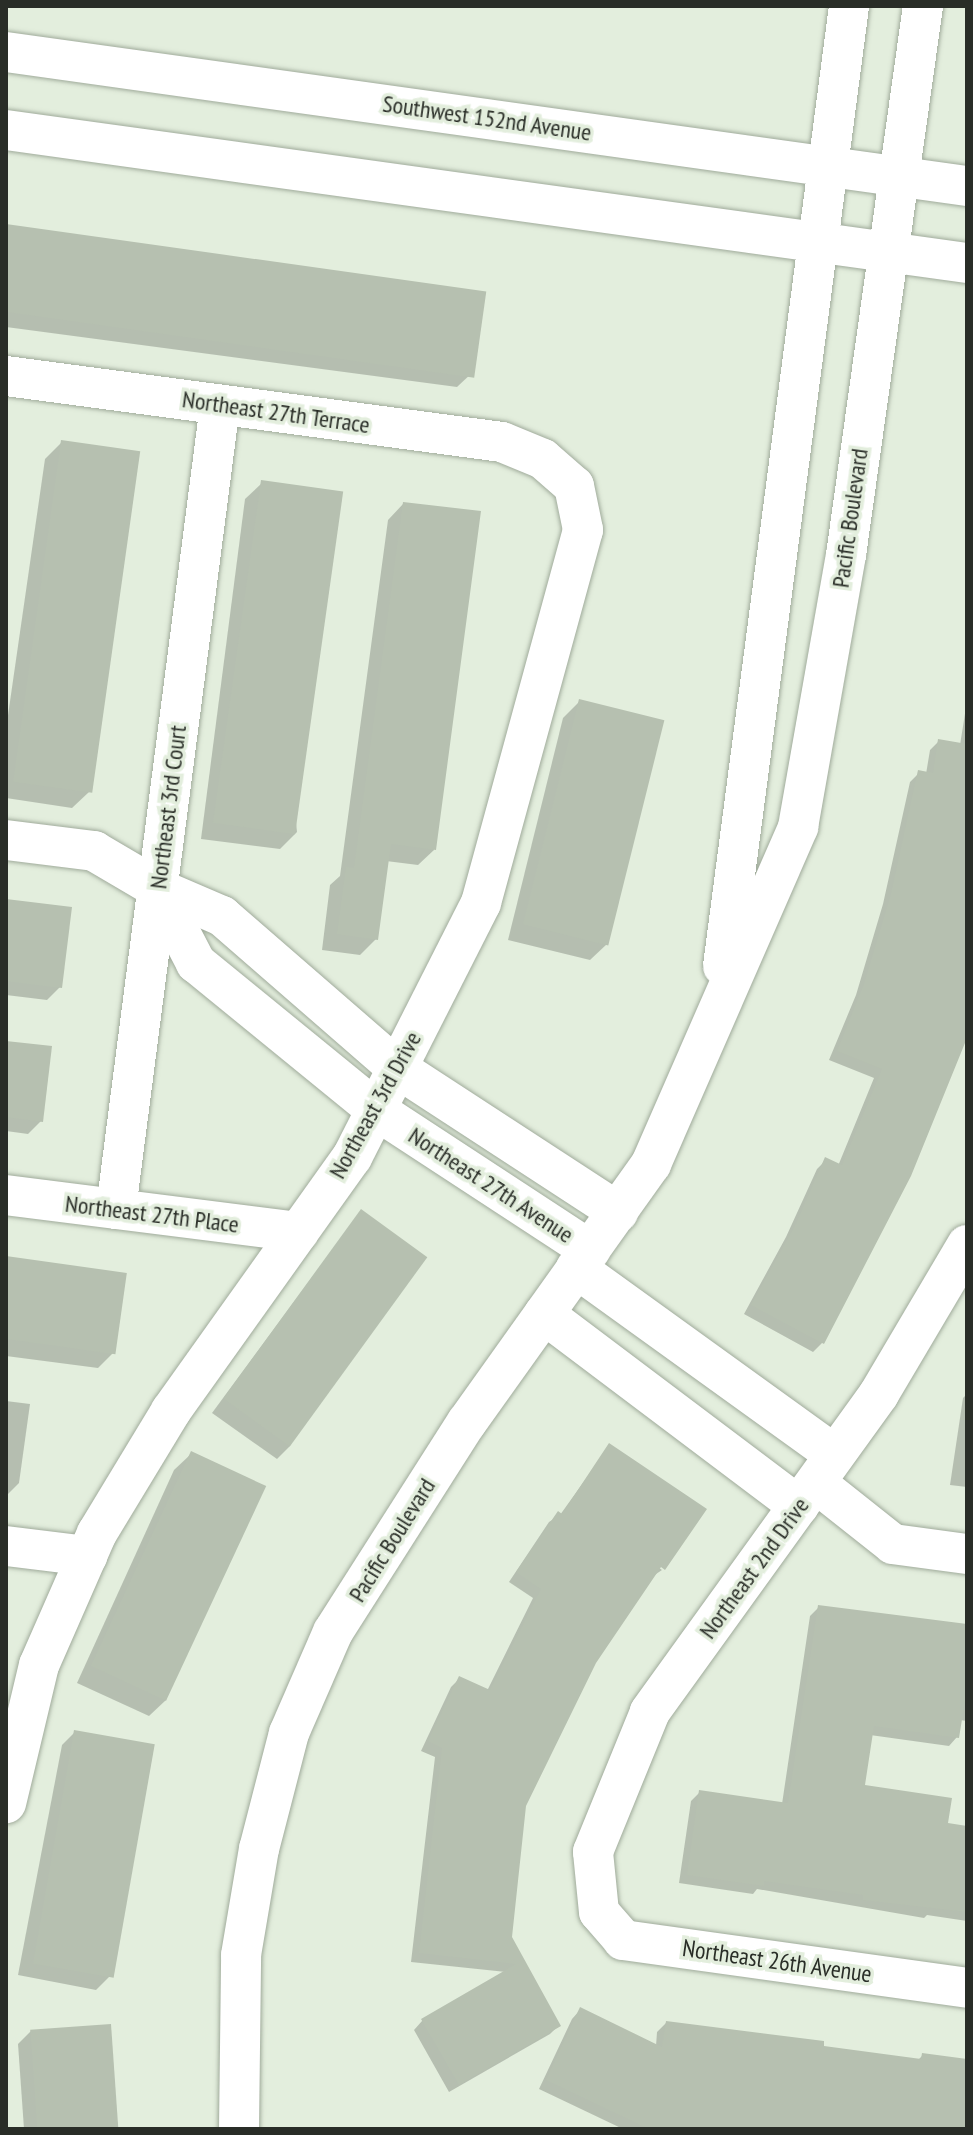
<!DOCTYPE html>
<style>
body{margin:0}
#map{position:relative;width:973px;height:2135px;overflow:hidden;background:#e3eedd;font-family:"PT Sans Narrow",sans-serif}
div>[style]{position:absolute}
.shadow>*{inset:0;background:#0003}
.building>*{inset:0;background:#b6c0b0;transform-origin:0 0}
.roads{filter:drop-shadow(0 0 2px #a0ab9b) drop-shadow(0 0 2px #a0ab9b)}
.minor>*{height:40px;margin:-20px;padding:0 20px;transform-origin:20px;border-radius:20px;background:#fff}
span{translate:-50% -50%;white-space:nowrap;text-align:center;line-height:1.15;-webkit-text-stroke:7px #e3eedd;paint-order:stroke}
.street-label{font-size:24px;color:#292d27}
.frame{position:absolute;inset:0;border:8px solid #292d27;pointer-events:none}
</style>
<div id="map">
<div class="shadow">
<i style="clip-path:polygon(6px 226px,473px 372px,457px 387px,6px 327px)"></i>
<i style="clip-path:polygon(62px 442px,89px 792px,72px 808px,6px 798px,6px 729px,45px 459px)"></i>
<i style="clip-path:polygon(262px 483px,297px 832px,280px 849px,201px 839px,245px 499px)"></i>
<i style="clip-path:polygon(403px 504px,434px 850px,418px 865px,386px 861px,376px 939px,360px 955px,322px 950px,330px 885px,340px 876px,388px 520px)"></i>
<i style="clip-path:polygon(580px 701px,607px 944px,590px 960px,508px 940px,563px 718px)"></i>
<i style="clip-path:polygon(967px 701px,967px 1032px,906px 1174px,822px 1343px,813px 1352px,744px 1314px,786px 1237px,817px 1169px,826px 1160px,838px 1166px,874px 1078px,829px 1060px,856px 995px,883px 904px,910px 782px,919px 773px,926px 774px,930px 750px,939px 741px,960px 745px)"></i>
<i style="clip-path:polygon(6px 901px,60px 987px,47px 1000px,6px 995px)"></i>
<i style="clip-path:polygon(6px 1043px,41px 1121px,28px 1134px,6px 1131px)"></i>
<i style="clip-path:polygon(361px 1211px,290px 1446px,277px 1459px,212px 1413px)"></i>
<i style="clip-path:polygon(6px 1258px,114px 1352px,98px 1368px,6px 1356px)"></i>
<i style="clip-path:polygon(967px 1394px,967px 1487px,950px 1485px,963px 1398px)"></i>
<i style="clip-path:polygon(6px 1401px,30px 1404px,19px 1483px,6px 1496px)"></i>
<i style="clip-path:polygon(610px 1445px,652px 1563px,662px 1570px,653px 1576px,594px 1662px,524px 1805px,510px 1938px,559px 2025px,550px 2034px,449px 2092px,414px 2030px,422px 2021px,506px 1972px,411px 1962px,435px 1757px,421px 1751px,451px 1687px,460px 1678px,487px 1691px,533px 1598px,509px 1582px,549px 1522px,560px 1515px)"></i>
<i style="clip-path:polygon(191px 1454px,166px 1700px,149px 1716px,77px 1683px,174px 1470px)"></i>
<i style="clip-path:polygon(819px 1607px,967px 1626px,967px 1721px,960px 1720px,957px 1737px,949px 1746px,870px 1735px,863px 1786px,946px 1825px,967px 1828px,967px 1921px,927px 1915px,924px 1918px,757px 1889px,753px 1894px,679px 1883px,691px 1801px,700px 1792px,782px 1804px,810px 1616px)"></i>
<i style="clip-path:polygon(75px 1732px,109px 1977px,96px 1990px,18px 1975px,62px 1745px)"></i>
<i style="clip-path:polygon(580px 2010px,656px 2046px,657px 2032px,666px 2023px,917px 2061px,923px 2055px,967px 2061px,967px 2129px,623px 2129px,539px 2089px,572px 2019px)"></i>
<i style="clip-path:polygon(31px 2031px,116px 2129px,24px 2129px,18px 2044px)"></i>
</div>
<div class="building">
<i style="left:6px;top:224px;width:485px;height:87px;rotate:8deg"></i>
<i style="left:61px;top:440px;width:80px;height:345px;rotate:8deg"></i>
<i style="left:261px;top:480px;width:83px;height:346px;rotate:8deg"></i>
<i style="clip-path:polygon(403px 502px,481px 511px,436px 850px,391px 844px,378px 940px,337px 934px,346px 867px,354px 868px)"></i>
<i style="left:579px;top:699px;width:88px;height:232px;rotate:14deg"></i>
<i style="clip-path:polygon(938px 739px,967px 744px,967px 1038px,911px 1176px,824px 1344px,751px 1305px,795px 1226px,825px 1157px,842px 1165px,882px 1069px,837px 1051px,864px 984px,891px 894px,918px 770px,933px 773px)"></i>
<i style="clip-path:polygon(6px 899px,72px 907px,62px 988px,6px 981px)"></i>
<i style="clip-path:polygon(6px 1041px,52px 1046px,43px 1122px,6px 1117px)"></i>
<i style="left:361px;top:1209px;width:82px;height:234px;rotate:36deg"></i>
<i style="left:6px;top:1256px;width:122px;height:82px;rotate:8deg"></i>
<i style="clip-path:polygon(609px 1443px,707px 1509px,665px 1570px,661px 1567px,596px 1663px,526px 1806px,512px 1937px,561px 2026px,459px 2085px,421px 2019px,516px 1964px,419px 1953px,442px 1748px,428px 1741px,459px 1676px,490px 1690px,541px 1589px,516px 1572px,558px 1511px,562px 1514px)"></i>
<i style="left:191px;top:1451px;width:83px;height:237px;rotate:25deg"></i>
<i style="clip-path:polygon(818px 1605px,967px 1624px,967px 1688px,959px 1738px,874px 1726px,865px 1785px,952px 1798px,948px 1823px,967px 1826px,967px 1912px,863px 1900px,863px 1895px,764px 1881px,764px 1886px,687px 1875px,699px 1790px,788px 1803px)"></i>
<i style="left:74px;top:1730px;width:82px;height:237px;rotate:10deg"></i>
<i style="clip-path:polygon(580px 2007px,662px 2047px,666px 2021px,824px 2041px,824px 2046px,921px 2059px,922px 2053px,967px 2059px,967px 2129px,649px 2129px,546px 2080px)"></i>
<i style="left:111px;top:2024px;width:105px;height:81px;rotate:86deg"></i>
</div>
<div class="roads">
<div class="minor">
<i style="left:6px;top:52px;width:970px;rotate:7.94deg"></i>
<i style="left:6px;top:130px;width:970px;rotate:7.88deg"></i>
<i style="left:6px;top:376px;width:500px;rotate:7.58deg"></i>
<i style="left:502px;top:442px;width:44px;rotate:22.5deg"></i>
<i style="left:543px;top:459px;width:41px;rotate:41.1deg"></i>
<i style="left:574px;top:486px;width:45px;rotate:78.4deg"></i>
<i style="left:583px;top:530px;width:387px;rotate:105.3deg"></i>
<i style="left:481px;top:903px;width:285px;rotate:116.9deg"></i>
<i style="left:352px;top:1157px;width:312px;rotate:125.5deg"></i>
<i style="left:171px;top:1411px;width:143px;rotate:121.2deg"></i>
<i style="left:97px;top:1533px;width:144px;rotate:113.7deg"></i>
<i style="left:39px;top:1665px;width:142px;rotate:103.4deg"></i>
<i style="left:6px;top:840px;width:89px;rotate:7.1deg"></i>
<i style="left:94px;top:851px;width:73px;rotate:30.4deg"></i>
<i style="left:157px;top:888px;width:71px;rotate:23.3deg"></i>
<i style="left:222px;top:916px;width:232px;rotate:41deg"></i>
<i style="left:397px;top:1068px;width:264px;rotate:33.1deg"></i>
<i style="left:157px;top:888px;width:85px;rotate:62.5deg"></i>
<i style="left:196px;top:963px;width:232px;rotate:39.2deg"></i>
<i style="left:376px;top:1110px;width:256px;rotate:33.2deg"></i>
<i style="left:723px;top:966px;width:968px;rotate:-82.52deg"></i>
<i style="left:6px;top:1195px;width:295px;rotate:7.2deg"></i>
<i style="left:116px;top:1209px;width:811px;rotate:-82.63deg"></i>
<i style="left:967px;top:1245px;width:173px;rotate:120.6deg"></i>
<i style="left:879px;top:1394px;width:392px;rotate:125.8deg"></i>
<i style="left:650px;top:1712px;width:151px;rotate:112.2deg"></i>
<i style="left:593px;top:1852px;width:60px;rotate:84.3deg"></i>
<i style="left:599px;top:1912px;width:37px;rotate:49deg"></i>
<i style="left:623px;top:1940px;width:347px;rotate:7.9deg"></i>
<i style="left:576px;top:1268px;width:319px;rotate:35.8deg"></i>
<i style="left:544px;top:1314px;width:319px;rotate:37deg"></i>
<i style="left:816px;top:1483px;width:98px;rotate:38.4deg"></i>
<i style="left:893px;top:1544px;width:75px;rotate:7.7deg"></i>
<i style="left:6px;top:1546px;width:82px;rotate:7deg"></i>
<i style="left:239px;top:2129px;width:174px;rotate:-89.3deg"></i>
<i style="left:241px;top:1955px;width:108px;rotate:-80.4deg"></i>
<i style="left:259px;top:1849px;width:120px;rotate:-75.5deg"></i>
<i style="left:289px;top:1733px;width:110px;rotate:-66.5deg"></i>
<i style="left:333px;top:1632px;width:249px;rotate:-57.5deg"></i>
<i style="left:467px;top:1422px;width:317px;rotate:-54.5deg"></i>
<i style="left:651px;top:1164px;width:368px;rotate:-66.4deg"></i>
<i style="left:798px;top:827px;width:276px;rotate:-80deg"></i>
<i style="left:846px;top:555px;width:554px;rotate:-82.02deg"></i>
</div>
</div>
<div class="street-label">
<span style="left:487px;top:118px;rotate:8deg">Southwest 152nd Avenue</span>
<span style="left:276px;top:412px;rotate:8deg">Northeast 27th Terrace</span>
<span style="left:850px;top:518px;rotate:-82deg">Pacific Boulevard</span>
<span style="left:168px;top:807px;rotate:-83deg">Northeast 3rd Court</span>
<span style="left:375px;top:1105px;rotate:-61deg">Northeast 3rd Drive</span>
<span style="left:491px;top:1185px;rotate:33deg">Northeast 27th Avenue</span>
<span style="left:152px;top:1214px;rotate:7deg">Northeast 27th Place</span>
<span style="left:392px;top:1540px;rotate:-58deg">Pacific Boulevard</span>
<span style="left:754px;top:1568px;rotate:-54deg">Northeast 2nd Drive</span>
<span style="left:777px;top:1961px;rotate:8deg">Northeast 26th Avenue</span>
</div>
<div class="frame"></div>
</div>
